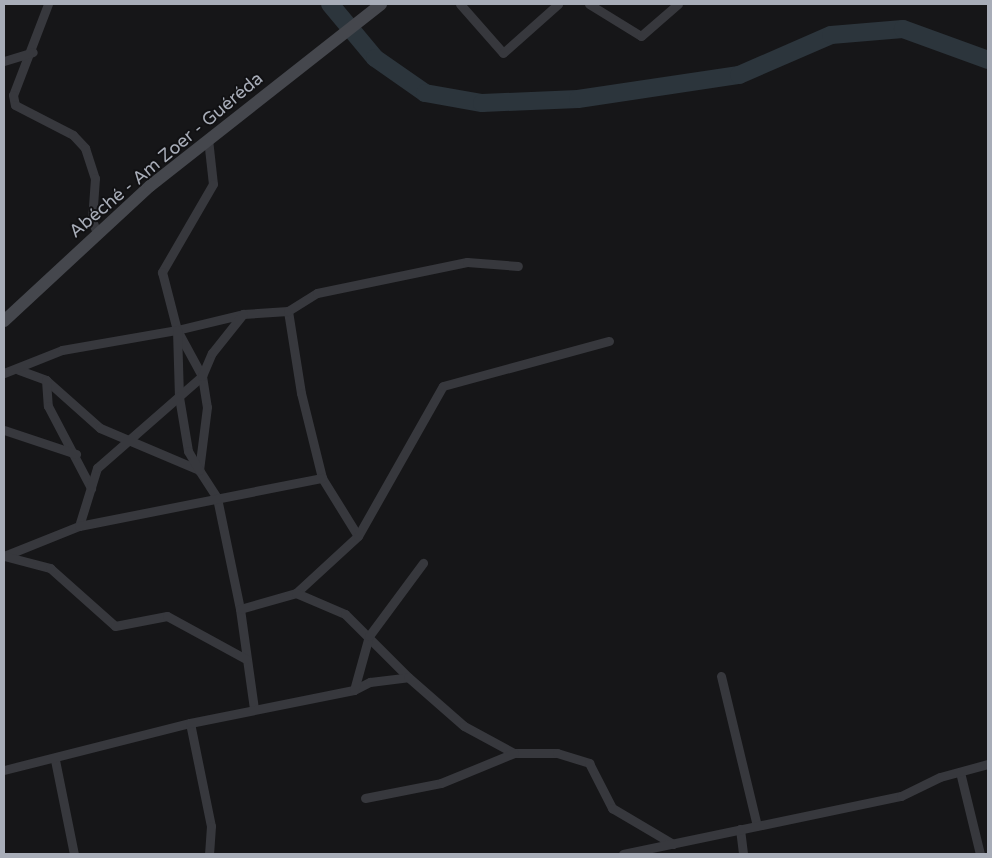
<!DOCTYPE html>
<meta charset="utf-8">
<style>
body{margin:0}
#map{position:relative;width:992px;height:858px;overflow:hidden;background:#161618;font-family:"Varela Round",sans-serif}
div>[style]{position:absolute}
.river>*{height:18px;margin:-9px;padding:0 9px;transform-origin:9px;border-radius:9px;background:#2c353c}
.street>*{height:9px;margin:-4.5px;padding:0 4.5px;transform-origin:4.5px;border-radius:4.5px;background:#37383d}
.secondary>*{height:12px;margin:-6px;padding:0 6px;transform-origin:6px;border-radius:6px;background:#45474d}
span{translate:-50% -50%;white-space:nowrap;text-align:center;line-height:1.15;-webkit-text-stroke:4px #111113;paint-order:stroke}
.street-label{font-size:18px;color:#a8adb8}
.frame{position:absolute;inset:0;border:5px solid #a8adb8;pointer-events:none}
</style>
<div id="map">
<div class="river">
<i style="left:330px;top:4px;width:70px;rotate:50.2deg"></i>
<i style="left:375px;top:58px;width:61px;rotate:35deg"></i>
<i style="left:425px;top:93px;width:58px;rotate:10deg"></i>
<i style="left:482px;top:103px;width:96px;rotate:-2.4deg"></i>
<i style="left:578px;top:99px;width:163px;rotate:-8.5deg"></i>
<i style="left:739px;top:75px;width:100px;rotate:-23.5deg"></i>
<i style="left:831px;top:35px;width:72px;rotate:-4.8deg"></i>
<i style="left:903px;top:29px;width:90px;rotate:20deg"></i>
</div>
<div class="street">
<i style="left:48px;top:4px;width:97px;rotate:111deg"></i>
<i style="left:13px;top:95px;width:10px;rotate:79deg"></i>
<i style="left:15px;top:105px;width:65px;rotate:27.3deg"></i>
<i style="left:73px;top:135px;width:18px;rotate:47deg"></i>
<i style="left:85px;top:148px;width:32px;rotate:72deg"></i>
<i style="left:95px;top:178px;width:42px;rotate:94.1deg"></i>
<i style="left:92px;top:220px;width:14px;rotate:69deg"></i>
<i style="left:460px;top:4px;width:65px;rotate:48.7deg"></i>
<i style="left:503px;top:53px;width:74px;rotate:-41.7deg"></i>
<i style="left:589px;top:4px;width:61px;rotate:31.6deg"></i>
<i style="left:641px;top:36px;width:49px;rotate:-40.9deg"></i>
<i style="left:4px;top:61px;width:30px;rotate:-17deg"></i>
<i style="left:208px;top:139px;width:45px;rotate:83.7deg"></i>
<i style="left:213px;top:184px;width:102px;rotate:120.1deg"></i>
<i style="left:162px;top:272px;width:60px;rotate:75.5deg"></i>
<i style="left:177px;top:330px;width:52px;rotate:61.5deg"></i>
<i style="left:202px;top:376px;width:31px;rotate:81deg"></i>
<i style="left:207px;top:407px;width:64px;rotate:97.2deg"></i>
<i style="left:199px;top:470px;width:33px;rotate:57deg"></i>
<i style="left:217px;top:498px;width:113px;rotate:78.3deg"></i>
<i style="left:240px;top:609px;width:101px;rotate:82deg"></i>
<i style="left:288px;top:311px;width:83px;rotate:81deg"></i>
<i style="left:301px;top:393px;width:88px;rotate:76.1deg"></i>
<i style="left:322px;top:478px;width:68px;rotate:58.2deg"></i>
<i style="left:177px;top:330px;width:68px;rotate:-13.6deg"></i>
<i style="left:243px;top:314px;width:45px;rotate:-3.8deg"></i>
<i style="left:288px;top:311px;width:34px;rotate:-32deg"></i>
<i style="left:317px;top:293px;width:153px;rotate:-11.7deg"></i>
<i style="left:467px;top:262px;width:51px;rotate:4.5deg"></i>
<i style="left:19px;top:370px;width:29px;rotate:20deg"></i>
<i style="left:46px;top:380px;width:72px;rotate:41.6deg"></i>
<i style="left:100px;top:428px;width:108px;rotate:23deg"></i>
<i style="left:4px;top:373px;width:62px;rotate:-21.6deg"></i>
<i style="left:62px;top:350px;width:117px;rotate:-9.9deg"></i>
<i style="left:177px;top:330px;width:67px;rotate:88.3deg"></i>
<i style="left:179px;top:397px;width:55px;rotate:80.5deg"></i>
<i style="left:188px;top:451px;width:22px;rotate:60deg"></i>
<i style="left:46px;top:380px;width:26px;rotate:86deg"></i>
<i style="left:48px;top:406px;width:93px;rotate:62.3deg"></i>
<i style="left:4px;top:430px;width:76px;rotate:18.4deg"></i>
<i style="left:79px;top:526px;width:61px;rotate:-72.8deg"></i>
<i style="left:97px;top:468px;width:140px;rotate:-41.2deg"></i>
<i style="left:202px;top:376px;width:25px;rotate:-67deg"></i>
<i style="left:212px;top:353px;width:50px;rotate:-51.5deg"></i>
<i style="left:4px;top:556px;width:81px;rotate:-21.8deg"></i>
<i style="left:79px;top:526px;width:248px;rotate:-11.2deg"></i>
<i style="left:4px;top:556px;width:48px;rotate:14.6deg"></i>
<i style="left:50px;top:568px;width:87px;rotate:41.7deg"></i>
<i style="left:115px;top:626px;width:53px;rotate:-10.9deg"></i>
<i style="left:167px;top:616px;width:90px;rotate:28.6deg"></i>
<i style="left:296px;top:593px;width:84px;rotate:-42.6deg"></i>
<i style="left:358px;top:536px;width:172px;rotate:-60.5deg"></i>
<i style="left:443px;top:386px;width:172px;rotate:-15.2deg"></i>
<i style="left:240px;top:609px;width:58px;rotate:-15.9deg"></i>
<i style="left:296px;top:593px;width:53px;rotate:23.2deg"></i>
<i style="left:345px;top:614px;width:89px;rotate:45deg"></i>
<i style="left:721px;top:676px;width:154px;rotate:76.5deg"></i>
<i style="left:354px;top:690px;width:18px;rotate:-27deg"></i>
<i style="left:370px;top:682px;width:38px;rotate:-7deg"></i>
<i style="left:408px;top:677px;width:74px;rotate:41.2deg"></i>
<i style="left:464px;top:726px;width:57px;rotate:28.4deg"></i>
<i style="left:514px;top:753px;width:43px"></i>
<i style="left:557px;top:753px;width:34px;rotate:17deg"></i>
<i style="left:589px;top:763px;width:51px;rotate:62.9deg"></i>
<i style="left:612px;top:808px;width:71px;rotate:30.5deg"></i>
<i style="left:190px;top:723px;width:105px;rotate:78.5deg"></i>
<i style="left:211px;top:826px;width:28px;rotate:94deg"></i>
<i style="left:55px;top:760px;width:96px;rotate:78.6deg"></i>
<i style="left:4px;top:770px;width:192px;rotate:-14.2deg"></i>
<i style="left:190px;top:723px;width:167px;rotate:-11.4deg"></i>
<i style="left:354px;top:690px;width:56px;rotate:-74.5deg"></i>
<i style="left:369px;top:636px;width:91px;rotate:-53.5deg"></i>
<i style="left:960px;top:772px;width:84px;rotate:76.3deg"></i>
<i style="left:365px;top:798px;width:77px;rotate:-11.2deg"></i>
<i style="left:441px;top:783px;width:79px;rotate:-22.3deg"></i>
<i style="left:740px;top:829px;width:25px;rotate:83deg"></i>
<i style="left:623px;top:854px;width:284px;rotate:-11.8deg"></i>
<i style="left:901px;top:796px;width:43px;rotate:-26deg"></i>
<i style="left:940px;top:777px;width:50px;rotate:-15.2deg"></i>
</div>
<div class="secondary">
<i style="left:4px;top:321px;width:199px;rotate:-42.8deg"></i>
<i style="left:150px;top:186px;width:294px;rotate:-38.2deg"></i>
</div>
<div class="street-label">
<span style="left:166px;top:155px;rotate:-40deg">Abéché - Am Zoer - Guéréda</span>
</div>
<div class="frame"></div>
</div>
